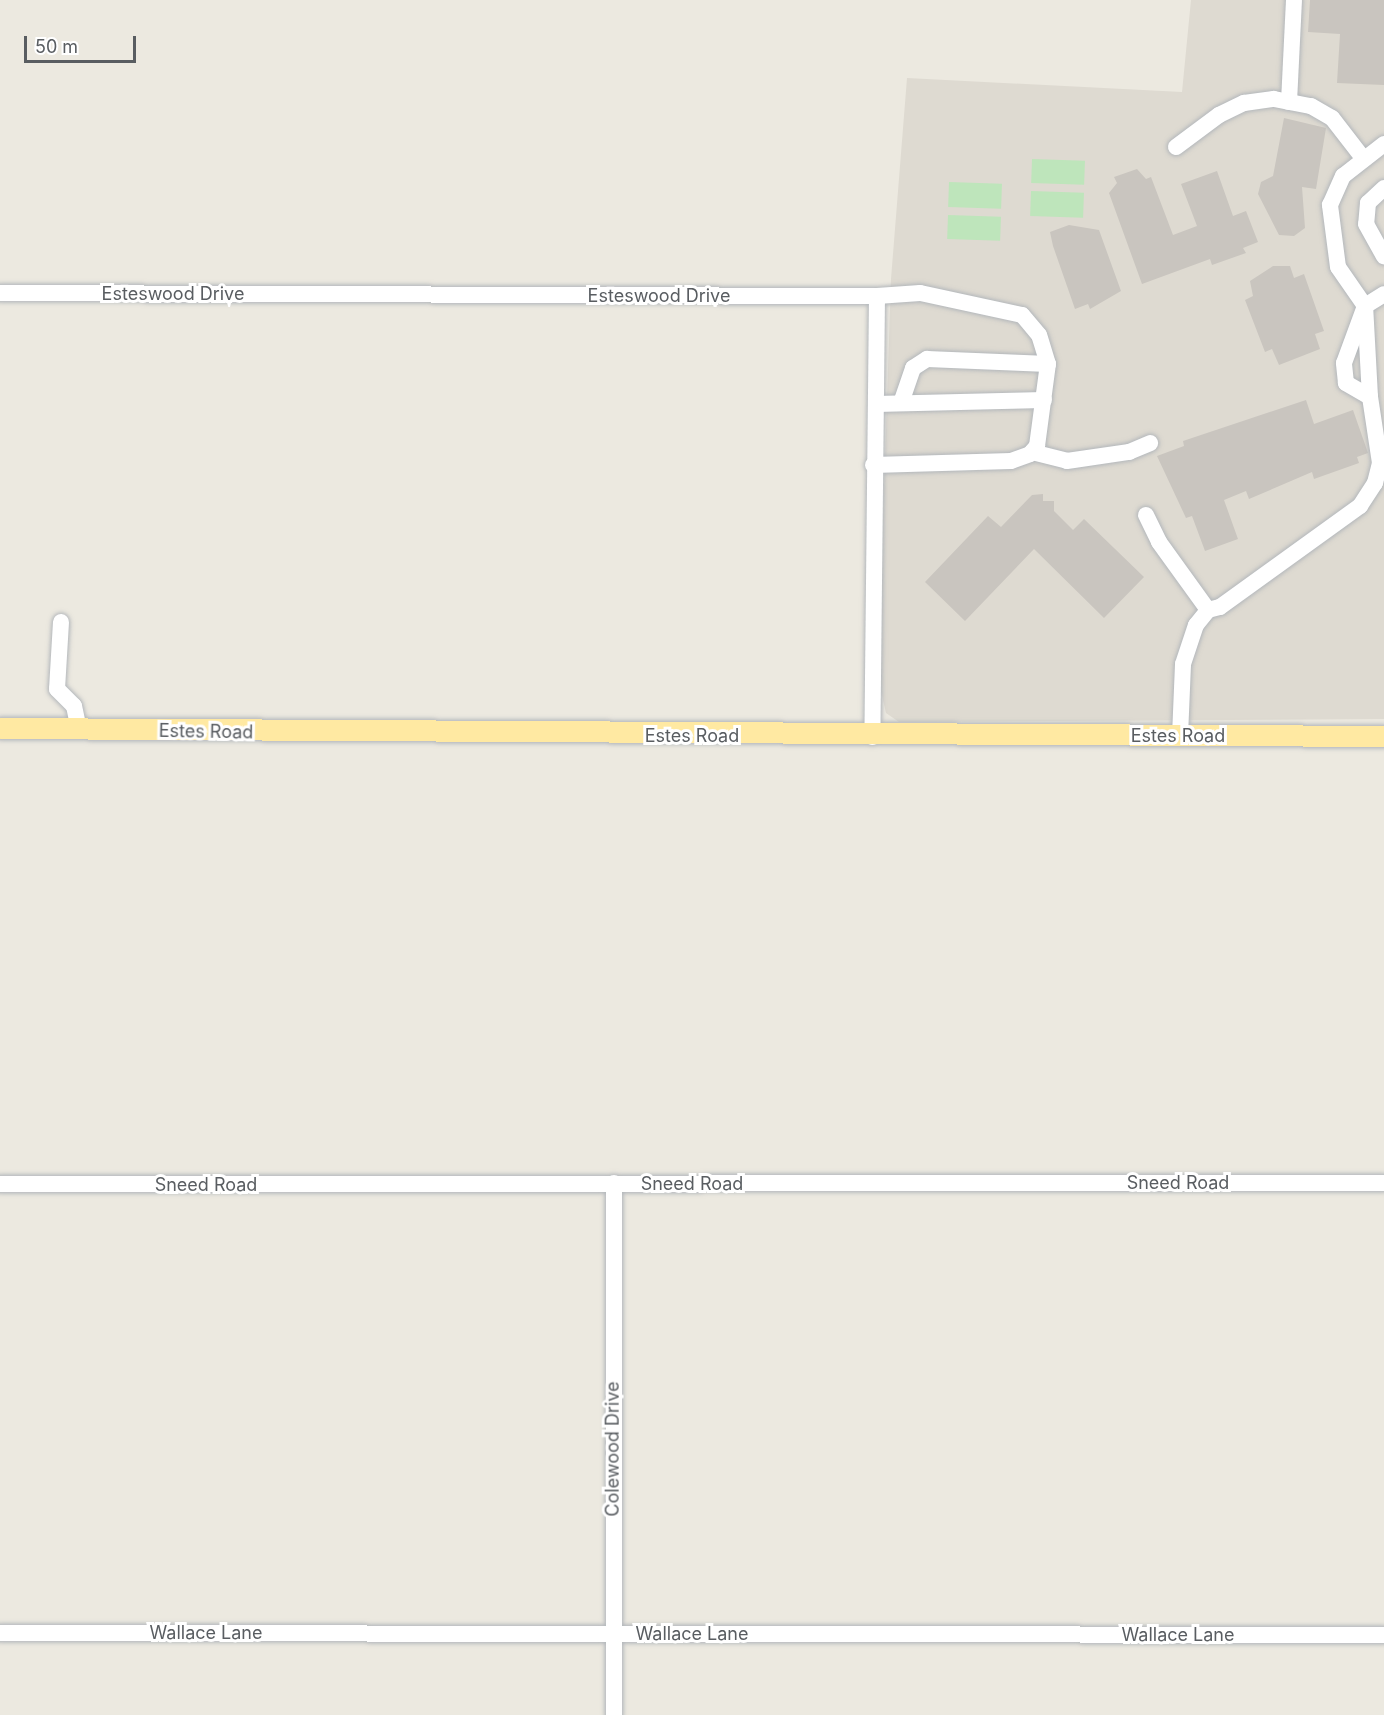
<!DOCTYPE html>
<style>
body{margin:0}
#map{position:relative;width:1384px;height:1715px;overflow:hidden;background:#ece9e0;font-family:Inter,sans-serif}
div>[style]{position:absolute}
.education>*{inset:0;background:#dedad1}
.green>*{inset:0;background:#bee5bb;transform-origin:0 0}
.building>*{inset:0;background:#c9c5bf}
.roads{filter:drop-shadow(0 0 2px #b3b7bb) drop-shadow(0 0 2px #b3b7bb)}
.minor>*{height:16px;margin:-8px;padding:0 8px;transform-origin:8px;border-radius:8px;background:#fff}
.major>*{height:21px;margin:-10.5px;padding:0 10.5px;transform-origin:10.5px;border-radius:10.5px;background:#ffe9a2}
span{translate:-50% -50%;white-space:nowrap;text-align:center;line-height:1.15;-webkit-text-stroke:6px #fff;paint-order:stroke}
.street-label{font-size:18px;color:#595d61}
.scale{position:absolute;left:24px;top:36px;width:112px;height:27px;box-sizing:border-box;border:3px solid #595d61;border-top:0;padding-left:8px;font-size:18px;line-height:21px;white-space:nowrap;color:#595d61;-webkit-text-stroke:4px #fff;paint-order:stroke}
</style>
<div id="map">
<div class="education">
<i style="clip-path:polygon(1191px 0,1384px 0,1384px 719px,899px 722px,886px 713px,880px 687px,880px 612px,891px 279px,907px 78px,1182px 92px)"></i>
</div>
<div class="green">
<i style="left:1032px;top:159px;width:53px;height:24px;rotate:2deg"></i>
<i style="left:949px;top:182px;width:53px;height:25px;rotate:2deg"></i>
<i style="left:1031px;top:191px;width:53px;height:25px;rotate:2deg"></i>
<i style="left:948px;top:215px;width:53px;height:24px;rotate:2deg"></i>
</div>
<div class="building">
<i style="clip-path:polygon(1310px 0,1384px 0,1384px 85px,1337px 83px,1340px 34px,1308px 32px)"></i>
<i style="clip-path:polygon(1284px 118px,1326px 128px,1316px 189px,1302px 187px,1305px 228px,1294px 236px,1279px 235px,1258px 194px,1261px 182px,1273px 176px)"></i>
<i style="clip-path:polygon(1137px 169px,1146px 179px,1151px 177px,1173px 235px,1197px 226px,1181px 184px,1217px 171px,1233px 216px,1246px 211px,1258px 242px,1243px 248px,1246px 253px,1212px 265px,1210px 259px,1142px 284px,1109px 193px,1117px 183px,1114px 177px)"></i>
<i style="clip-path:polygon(1069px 225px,1099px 230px,1121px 291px,1090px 309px,1088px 304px,1075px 309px,1053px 246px,1050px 232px)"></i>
<i style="clip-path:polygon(1273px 266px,1290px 266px,1294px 278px,1304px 274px,1324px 331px,1315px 334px,1320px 349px,1279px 365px,1272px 349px,1265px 352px,1245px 300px,1253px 296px,1250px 281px)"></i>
<i style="clip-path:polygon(1306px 400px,1314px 424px,1353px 410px,1368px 453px,1357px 457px,1359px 463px,1314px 479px,1312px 472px,1249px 499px,1246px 491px,1224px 500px,1238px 539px,1205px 551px,1192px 516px,1186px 518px,1157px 456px,1184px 446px,1183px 441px)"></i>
<i style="clip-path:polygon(1043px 494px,1043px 501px,1054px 501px,1054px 511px,1073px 530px,1084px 519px,1144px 577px,1104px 618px,1034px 549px,965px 621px,925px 582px,988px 516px,1001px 527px,1032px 495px)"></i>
</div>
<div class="roads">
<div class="minor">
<i style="left:1289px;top:102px;width:102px;rotate:-87.2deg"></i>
<i style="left:1176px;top:147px;width:54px;rotate:-36.7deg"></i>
<i style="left:1219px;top:115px;width:28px;rotate:-26deg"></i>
<i style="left:1244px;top:103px;width:30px;rotate:-8deg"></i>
<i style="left:1274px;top:99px;width:38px;rotate:11deg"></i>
<i style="left:1311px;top:106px;width:24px;rotate:30deg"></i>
<i style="left:1332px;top:118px;width:51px;rotate:52.2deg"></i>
<i style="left:1384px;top:188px;width:22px;rotate:137deg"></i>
<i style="left:1368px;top:203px;width:21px;rotate:95deg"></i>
<i style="left:1366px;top:224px;width:37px;rotate:61deg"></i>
<i style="left:0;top:293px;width:877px;rotate:0.2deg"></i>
<i style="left:877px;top:296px;width:441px;rotate:90.6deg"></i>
<i style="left:1370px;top:397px;width:28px;rotate:-150deg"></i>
<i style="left:1346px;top:383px;width:20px;rotate:-96deg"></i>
<i style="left:1344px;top:363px;width:61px;rotate:-69.8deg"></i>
<i style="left:1365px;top:306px;width:22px;rotate:-32deg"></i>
<i style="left:901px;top:403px;width:37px;rotate:-71deg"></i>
<i style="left:913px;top:368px;width:17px;rotate:-33deg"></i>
<i style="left:927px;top:359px;width:121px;rotate:2.4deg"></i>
<i style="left:876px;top:404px;width:168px;rotate:-1.4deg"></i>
<i style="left:1032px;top:452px;width:36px;rotate:14deg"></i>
<i style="left:1067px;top:461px;width:63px;rotate:-8.3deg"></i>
<i style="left:1129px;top:452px;width:23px;rotate:-23deg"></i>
<i style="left:873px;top:465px;width:138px;rotate:-1.7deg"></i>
<i style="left:1011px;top:461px;width:20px;rotate:-20deg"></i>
<i style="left:1030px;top:454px;width:11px;rotate:-49deg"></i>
<i style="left:1037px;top:446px;width:83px;rotate:-82.4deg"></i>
<i style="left:1048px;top:364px;width:30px;rotate:-107deg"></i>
<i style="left:1039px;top:335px;width:26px;rotate:-130deg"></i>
<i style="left:1022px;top:315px;width:104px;rotate:-167.8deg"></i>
<i style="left:920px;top:293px;width:43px;rotate:176deg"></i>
<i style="left:1146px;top:515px;width:30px;rotate:64deg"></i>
<i style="left:1159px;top:542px;width:84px;rotate:54.2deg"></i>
<i style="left:61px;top:622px;width:67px;rotate:93.4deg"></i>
<i style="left:57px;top:689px;width:24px;rotate:45deg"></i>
<i style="left:74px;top:706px;width:25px;rotate:78deg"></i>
<i style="left:1180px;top:736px;width:72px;rotate:-87.6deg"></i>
<i style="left:1183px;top:664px;width:41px;rotate:-71.6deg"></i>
<i style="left:1196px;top:625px;width:19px;rotate:-51deg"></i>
<i style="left:1208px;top:610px;width:12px;rotate:-14deg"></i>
<i style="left:1220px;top:607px;width:173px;rotate:-35.8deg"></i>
<i style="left:1360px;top:506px;width:27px;rotate:-57deg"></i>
<i style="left:1375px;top:483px;width:21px;rotate:-76deg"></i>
<i style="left:1380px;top:463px;width:67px;rotate:-98.6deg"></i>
<i style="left:1370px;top:397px;width:91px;rotate:-93.1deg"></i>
<i style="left:1365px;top:306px;width:47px;rotate:-124.7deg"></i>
<i style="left:1338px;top:267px;width:63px;rotate:-97.4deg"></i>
<i style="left:1330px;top:205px;width:32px;rotate:-66deg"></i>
<i style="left:1343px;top:176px;width:52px;rotate:-38deg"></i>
<i style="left:0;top:1184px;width:1384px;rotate:-0.04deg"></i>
<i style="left:0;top:1633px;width:1384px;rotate:0.08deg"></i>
<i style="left:614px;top:1715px;width:532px;rotate:-90deg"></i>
</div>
<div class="major">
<i style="left:0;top:728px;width:1384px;rotate:0.33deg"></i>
</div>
</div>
<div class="street-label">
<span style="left:173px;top:294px">Esteswood Drive</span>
<span style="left:659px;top:296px">Esteswood Drive</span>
<span style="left:206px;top:732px;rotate:1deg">Estes Road</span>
<span style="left:692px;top:736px">Estes Road</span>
<span style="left:1178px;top:736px">Estes Road</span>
<span style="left:1178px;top:1183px">Sneed Road</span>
<span style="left:692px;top:1184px">Sneed Road</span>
<span style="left:206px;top:1185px">Sneed Road</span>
<span style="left:613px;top:1449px;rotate:-90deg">Colewood Drive</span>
<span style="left:206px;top:1633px">Wallace Lane</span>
<span style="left:692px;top:1634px">Wallace Lane</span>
<span style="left:1178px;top:1635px">Wallace Lane</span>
</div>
<div class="scale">50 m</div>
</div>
